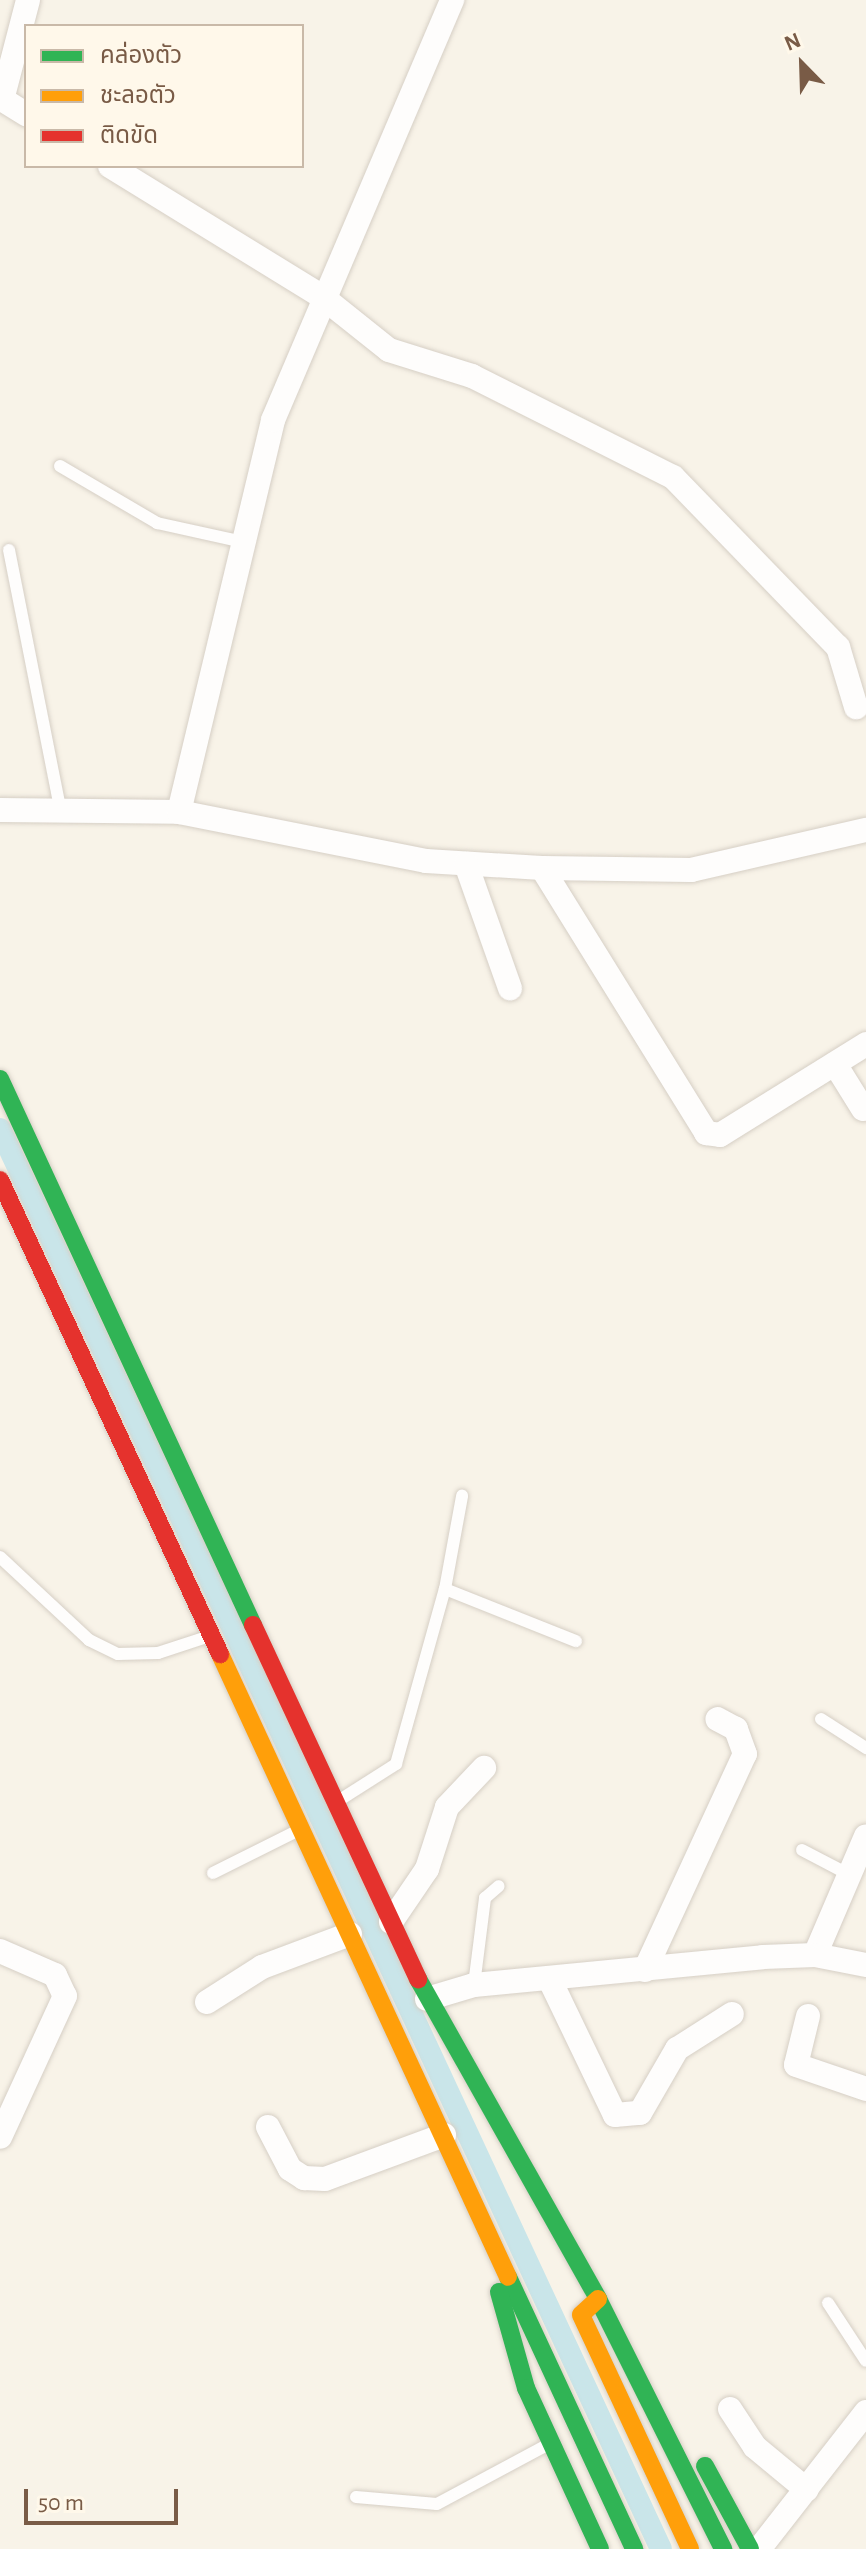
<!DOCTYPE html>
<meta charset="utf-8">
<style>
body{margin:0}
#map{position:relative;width:866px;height:2549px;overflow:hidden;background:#f8f3e8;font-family:"Alegreya Sans","Noto Sans Thai",sans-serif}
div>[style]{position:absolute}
.canal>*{height:22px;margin:-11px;padding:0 11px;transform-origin:11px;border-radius:11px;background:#c9e5e9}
.roads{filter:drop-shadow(0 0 2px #d6cfc5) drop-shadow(0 0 2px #d6cfc5)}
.lane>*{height:12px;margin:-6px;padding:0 6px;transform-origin:6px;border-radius:6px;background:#fefdfc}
.street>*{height:24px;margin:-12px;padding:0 12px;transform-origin:12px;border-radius:12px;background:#fefdfc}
.fast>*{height:18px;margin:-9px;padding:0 9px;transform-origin:9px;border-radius:9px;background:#30b455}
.slow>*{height:18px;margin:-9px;padding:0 9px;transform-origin:9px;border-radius:9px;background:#ff9f0a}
.jam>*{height:18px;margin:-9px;padding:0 9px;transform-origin:9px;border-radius:9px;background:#e5322d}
span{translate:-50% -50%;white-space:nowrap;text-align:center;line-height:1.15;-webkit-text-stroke:7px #fff8ea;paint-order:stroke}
.legend{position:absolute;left:24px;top:24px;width:280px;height:144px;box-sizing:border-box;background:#fff8ea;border:2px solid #c9b9a8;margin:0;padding:10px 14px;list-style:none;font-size:24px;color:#795b46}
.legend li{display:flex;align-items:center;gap:16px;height:40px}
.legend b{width:40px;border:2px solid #c9b9a8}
.north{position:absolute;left:762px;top:24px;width:80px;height:80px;-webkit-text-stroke:6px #fff8ea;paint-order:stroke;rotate:337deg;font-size:22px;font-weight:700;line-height:32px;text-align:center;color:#795b46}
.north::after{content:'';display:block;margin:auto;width:28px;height:36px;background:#795b46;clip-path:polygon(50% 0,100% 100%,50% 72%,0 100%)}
.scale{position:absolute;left:24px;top:2489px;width:154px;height:36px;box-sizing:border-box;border:4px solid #795b46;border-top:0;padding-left:10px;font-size:24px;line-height:28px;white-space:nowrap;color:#795b46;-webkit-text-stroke:6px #fff8ea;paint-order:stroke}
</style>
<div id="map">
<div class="canal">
<i style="left:0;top:1129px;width:1566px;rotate:65.04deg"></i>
</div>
<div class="roads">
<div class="lane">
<i style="left:60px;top:466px;width:113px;rotate:30.4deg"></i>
<i style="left:157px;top:523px;width:83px;rotate:12.5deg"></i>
<i style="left:9px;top:550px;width:263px;rotate:78.8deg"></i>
<i style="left:0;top:1557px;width:122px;rotate:43deg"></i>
<i style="left:89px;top:1640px;width:32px;rotate:26deg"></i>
<i style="left:118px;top:1654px;width:40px;rotate:-1.4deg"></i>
<i style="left:158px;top:1653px;width:55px;rotate:-18.1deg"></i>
<i style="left:445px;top:1589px;width:141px;rotate:21.7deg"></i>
<i style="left:821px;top:1719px;width:54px;rotate:32.8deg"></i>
<i style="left:338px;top:1801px;width:69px;rotate:-32.5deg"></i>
<i style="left:396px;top:1764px;width:182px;rotate:-74.4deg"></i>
<i style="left:445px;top:1589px;width:95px;rotate:-79.6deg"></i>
<i style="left:802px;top:1850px;width:50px;rotate:27.6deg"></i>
<i style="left:213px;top:1873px;width:96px;rotate:-26.6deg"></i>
<i style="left:474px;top:1985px;width:88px;rotate:-82.8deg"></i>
<i style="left:485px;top:1898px;width:18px;rotate:-41deg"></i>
<i style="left:828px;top:2303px;width:69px;rotate:56.8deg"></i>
<i style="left:356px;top:2497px;width:81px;rotate:4.9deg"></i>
<i style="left:437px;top:2504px;width:127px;rotate:-28.2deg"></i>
</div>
<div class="street">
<i style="left:0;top:98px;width:31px;rotate:32deg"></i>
<i style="left:2px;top:100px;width:103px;rotate:-75.4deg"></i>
<i style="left:110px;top:166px;width:246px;rotate:31.6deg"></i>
<i style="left:320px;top:295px;width:88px;rotate:38.6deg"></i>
<i style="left:389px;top:350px;width:87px;rotate:17.4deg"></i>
<i style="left:472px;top:376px;width:225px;rotate:26.7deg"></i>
<i style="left:673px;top:477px;width:237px;rotate:45.9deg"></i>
<i style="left:838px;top:647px;width:63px;rotate:73.3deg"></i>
<i style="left:0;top:810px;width:179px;rotate:0.6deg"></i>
<i style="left:179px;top:812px;width:252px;rotate:11.2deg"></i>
<i style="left:426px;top:861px;width:116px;rotate:3.5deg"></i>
<i style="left:542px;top:868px;width:149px;rotate:0.8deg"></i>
<i style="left:691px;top:870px;width:180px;rotate:-12.9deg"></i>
<i style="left:179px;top:812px;width:403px;rotate:-76.5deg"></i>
<i style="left:273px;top:420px;width:457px;rotate:-66.9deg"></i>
<i style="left:466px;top:864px;width:132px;rotate:70.5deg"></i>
<i style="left:542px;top:868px;width:312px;rotate:58.2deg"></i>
<i style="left:706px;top:1133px;width:14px;rotate:8deg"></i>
<i style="left:720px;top:1135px;width:172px;rotate:-31.9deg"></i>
<i style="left:835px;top:1064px;width:53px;rotate:58.1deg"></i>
<i style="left:391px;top:1922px;width:64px;rotate:-55.8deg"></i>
<i style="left:427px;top:1869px;width:65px;rotate:-72.1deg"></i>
<i style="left:447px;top:1807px;width:54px;rotate:-46.5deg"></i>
<i style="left:0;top:1951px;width:60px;rotate:23.6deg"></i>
<i style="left:55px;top:1975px;width:23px;rotate:65deg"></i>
<i style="left:65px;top:1996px;width:155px;rotate:114.7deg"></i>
<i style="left:815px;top:1955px;width:129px;rotate:-66.8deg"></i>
<i style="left:645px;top:1970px;width:238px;rotate:-65.2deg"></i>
<i style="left:745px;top:1754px;width:27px;rotate:-110deg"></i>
<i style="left:736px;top:1729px;width:21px;rotate:-152deg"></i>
<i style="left:549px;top:1978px;width:152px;rotate:64.3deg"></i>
<i style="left:615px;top:2115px;width:25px;rotate:-5deg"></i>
<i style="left:640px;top:2113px;width:74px;rotate:-60deg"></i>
<i style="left:677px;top:2049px;width:65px;rotate:-32.5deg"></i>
<i style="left:427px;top:1999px;width:49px;rotate:-16.6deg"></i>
<i style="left:474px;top:1985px;width:290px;rotate:-5.5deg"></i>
<i style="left:763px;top:1957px;width:52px;rotate:-2.2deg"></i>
<i style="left:815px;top:1955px;width:52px;rotate:11.1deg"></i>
<i style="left:207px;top:2002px;width:65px;rotate:-32.5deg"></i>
<i style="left:262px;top:1967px;width:94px;rotate:-20.6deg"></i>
<i style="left:808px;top:2016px;width:50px;rotate:103.8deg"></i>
<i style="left:796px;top:2065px;width:74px;rotate:18.9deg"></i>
<i style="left:268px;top:2127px;width:47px;rotate:62.4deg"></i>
<i style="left:290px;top:2169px;width:17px;rotate:33deg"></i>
<i style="left:304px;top:2178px;width:21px;rotate:3deg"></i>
<i style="left:325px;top:2179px;width:127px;rotate:-20.3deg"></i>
<i style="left:730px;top:2409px;width:45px;rotate:56.7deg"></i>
<i style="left:755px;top:2447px;width:67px;rotate:39.6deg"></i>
<i style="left:759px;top:2549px;width:174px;rotate:-52deg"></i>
</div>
<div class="fast">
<i style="left:0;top:1079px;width:602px;rotate:65.14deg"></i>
<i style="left:418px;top:1979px;width:367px;rotate:60.6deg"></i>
<i style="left:598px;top:2299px;width:280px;rotate:63.4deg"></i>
<i style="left:508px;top:2277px;width:300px;rotate:65.1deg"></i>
<i style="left:499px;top:2292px;width:100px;rotate:74.3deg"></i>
<i style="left:526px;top:2388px;width:177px;rotate:65.3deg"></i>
<i style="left:705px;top:2466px;width:94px;rotate:61.5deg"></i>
</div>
<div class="slow">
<i style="left:220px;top:1654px;width:686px;rotate:65.19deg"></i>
<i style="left:598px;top:2299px;width:23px;rotate:137deg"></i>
<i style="left:581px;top:2315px;width:258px;rotate:65deg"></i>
</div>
<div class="jam">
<i style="left:0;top:1180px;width:523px;rotate:65.1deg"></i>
<i style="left:253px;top:1625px;width:391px;rotate:65deg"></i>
</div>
</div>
<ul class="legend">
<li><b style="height:10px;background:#30b455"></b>คล่องตัว</li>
<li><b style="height:10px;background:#ff9f0a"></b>ชะลอตัว</li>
<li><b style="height:10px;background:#e5322d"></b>ติดขัด</li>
</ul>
<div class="north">N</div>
<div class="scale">50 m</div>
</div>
